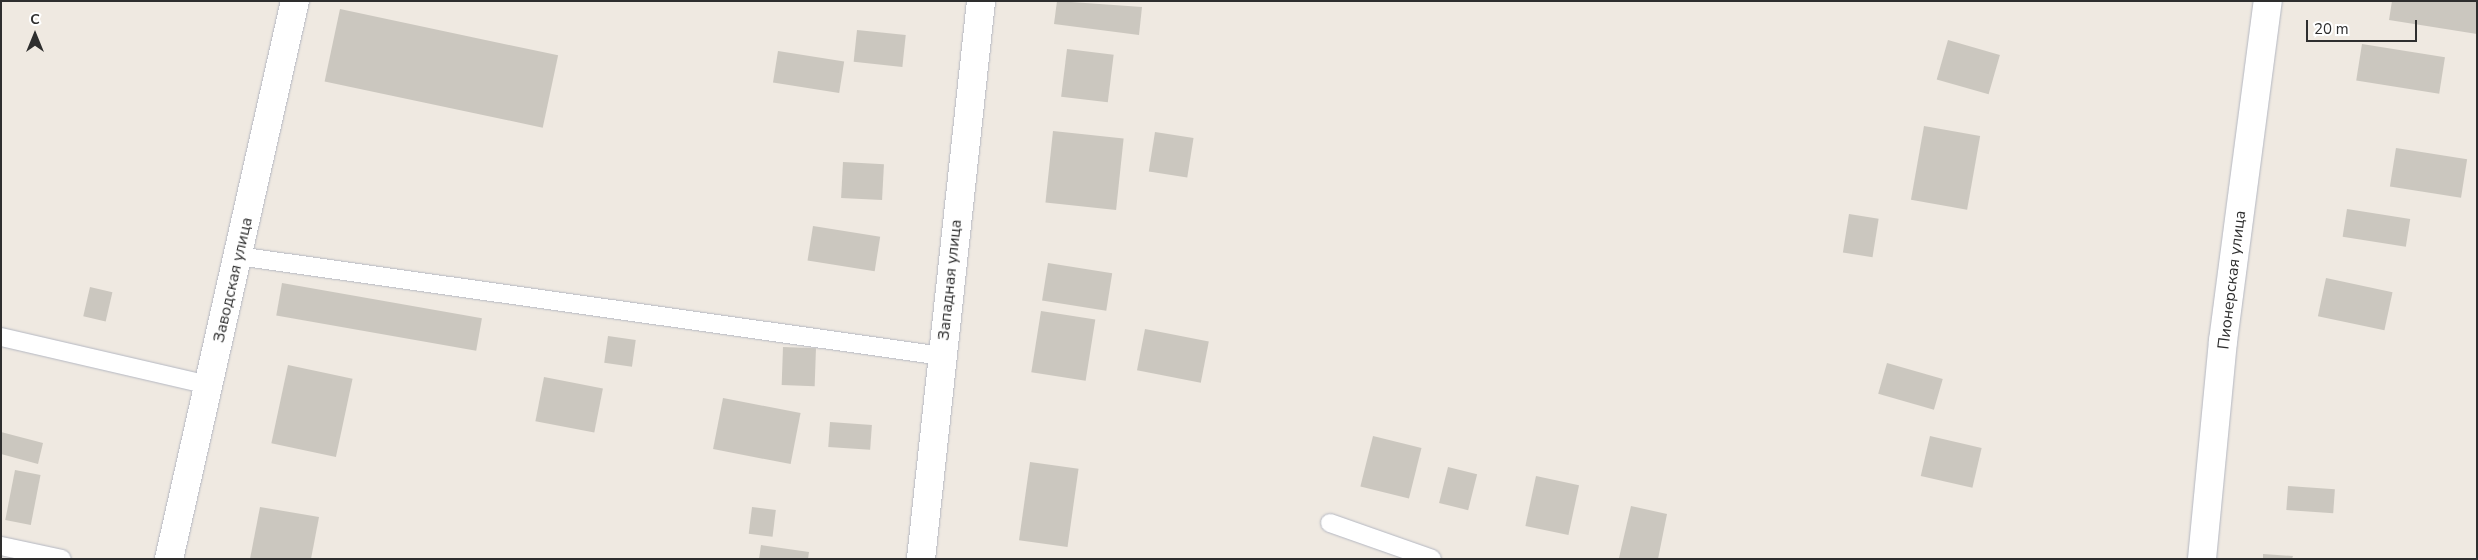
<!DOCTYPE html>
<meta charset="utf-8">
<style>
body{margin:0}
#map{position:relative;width:2478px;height:560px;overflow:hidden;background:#efe9e1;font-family:"Nunito Sans",sans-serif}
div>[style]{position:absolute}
.building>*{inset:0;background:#cbc7bf;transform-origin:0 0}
.roads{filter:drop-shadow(0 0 1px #b4b7c1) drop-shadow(0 0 1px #b4b7c1)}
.lane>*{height:18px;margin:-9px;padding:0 9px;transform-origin:9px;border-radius:9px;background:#fff}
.street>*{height:28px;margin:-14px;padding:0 14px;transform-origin:14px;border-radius:14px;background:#fff}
span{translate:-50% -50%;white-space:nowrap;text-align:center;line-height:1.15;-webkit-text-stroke:4px #fff;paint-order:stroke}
.street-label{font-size:16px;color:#2e2e2e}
.frame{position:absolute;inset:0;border:2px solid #2e2e2e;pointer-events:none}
.north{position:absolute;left:10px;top:10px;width:50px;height:50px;-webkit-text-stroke:4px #fff;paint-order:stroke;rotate:0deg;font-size:14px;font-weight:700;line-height:20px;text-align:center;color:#2e2e2e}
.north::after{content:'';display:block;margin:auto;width:18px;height:22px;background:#2e2e2e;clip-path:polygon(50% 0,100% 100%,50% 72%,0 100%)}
.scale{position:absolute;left:2306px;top:20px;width:111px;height:22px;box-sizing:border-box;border:2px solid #2e2e2e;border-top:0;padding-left:6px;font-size:15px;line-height:18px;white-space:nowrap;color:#2e2e2e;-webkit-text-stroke:4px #fff;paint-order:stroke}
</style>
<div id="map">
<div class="building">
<i style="clip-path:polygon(1057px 1px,1142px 7px,1139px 35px,1054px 24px)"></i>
<i style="clip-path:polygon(2392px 1px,2477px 1px,2477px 34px,2389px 20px)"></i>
<i style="left:340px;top:9px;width:223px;height:74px;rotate:12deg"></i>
<i style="left:857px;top:30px;width:49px;height:32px;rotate:6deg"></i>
<i style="left:1948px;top:40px;width:54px;height:41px;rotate:16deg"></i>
<i style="left:2362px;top:44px;width:84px;height:37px;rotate:9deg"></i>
<i style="left:1067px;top:49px;width:47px;height:48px;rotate:7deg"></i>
<i style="left:778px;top:51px;width:67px;height:32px;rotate:9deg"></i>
<i style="left:1924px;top:126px;width:57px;height:75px;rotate:10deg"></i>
<i style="left:1053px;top:131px;width:71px;height:72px;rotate:6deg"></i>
<i style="left:1155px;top:132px;width:39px;height:40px;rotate:9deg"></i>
<i style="left:2396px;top:148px;width:72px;height:39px;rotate:9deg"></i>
<i style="left:843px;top:162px;width:41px;height:36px;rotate:3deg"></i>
<i style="left:2347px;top:209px;width:64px;height:28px;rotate:9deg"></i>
<i style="left:1849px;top:214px;width:30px;height:39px;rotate:9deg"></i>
<i style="left:813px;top:226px;width:68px;height:35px;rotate:9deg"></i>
<i style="left:1048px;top:263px;width:65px;height:38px;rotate:9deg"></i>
<i style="left:2326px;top:278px;width:68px;height:39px;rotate:12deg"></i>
<i style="left:282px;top:283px;width:203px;height:33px;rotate:10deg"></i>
<i style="left:90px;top:287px;width:23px;height:30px;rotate:13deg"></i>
<i style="left:1041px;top:311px;width:55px;height:62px;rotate:9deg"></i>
<i style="left:1145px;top:329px;width:65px;height:42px;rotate:11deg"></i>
<i style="left:608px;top:336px;width:28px;height:27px;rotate:8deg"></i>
<i style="left:783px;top:347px;width:33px;height:38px;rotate:2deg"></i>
<i style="left:1887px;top:363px;width:58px;height:32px;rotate:16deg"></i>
<i style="left:288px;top:365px;width:66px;height:80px;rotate:12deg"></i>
<i style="left:544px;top:377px;width:60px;height:45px;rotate:11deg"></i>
<i style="left:723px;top:398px;width:79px;height:52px;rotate:11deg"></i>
<i style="left:830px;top:422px;width:42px;height:25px;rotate:4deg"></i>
<i style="clip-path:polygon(1px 432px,43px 443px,38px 464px,1px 454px)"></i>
<i style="left:1373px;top:436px;width:50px;height:52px;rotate:14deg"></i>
<i style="left:1930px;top:436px;width:53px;height:41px;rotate:13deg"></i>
<i style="left:1030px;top:462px;width:49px;height:79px;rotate:8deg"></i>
<i style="left:1448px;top:467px;width:30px;height:37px;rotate:14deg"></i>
<i style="left:15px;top:470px;width:26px;height:51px;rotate:11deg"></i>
<i style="left:1536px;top:476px;width:44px;height:51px;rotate:12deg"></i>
<i style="left:2288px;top:486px;width:47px;height:24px;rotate:4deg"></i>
<i style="clip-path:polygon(1631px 506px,1667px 514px,1658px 559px,1619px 558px)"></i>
<i style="clip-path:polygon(260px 507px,319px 517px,311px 559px,250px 559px)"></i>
<i style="left:752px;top:507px;width:24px;height:27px;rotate:7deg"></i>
<i style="clip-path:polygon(761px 545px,809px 552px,808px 559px,759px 559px)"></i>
<i style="clip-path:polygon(2263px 554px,2293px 556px,2292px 559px,2263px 559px)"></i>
</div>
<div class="roads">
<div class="lane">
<i style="left:238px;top:256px;width:711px;rotate:8.08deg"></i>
<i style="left:1px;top:337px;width:213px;rotate:13deg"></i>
<i style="left:1330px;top:523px;width:108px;rotate:19.4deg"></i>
<i style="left:1px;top:546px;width:62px;rotate:12deg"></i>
</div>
<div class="street">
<i style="left:169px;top:559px;width:572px;rotate:-77.28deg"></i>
<i style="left:921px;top:559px;width:561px;rotate:-83.86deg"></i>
<i style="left:2202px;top:559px;width:219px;rotate:-84.5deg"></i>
<i style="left:2223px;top:341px;width:343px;rotate:-82.5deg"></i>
</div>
</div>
<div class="street-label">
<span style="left:233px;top:280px;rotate:-77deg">Заводская улица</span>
<span style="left:950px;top:280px;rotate:-84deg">Западная улица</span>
<span style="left:2232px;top:280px;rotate:-83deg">Пионерская улица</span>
</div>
<div class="frame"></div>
<div class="north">С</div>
<div class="scale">20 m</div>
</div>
